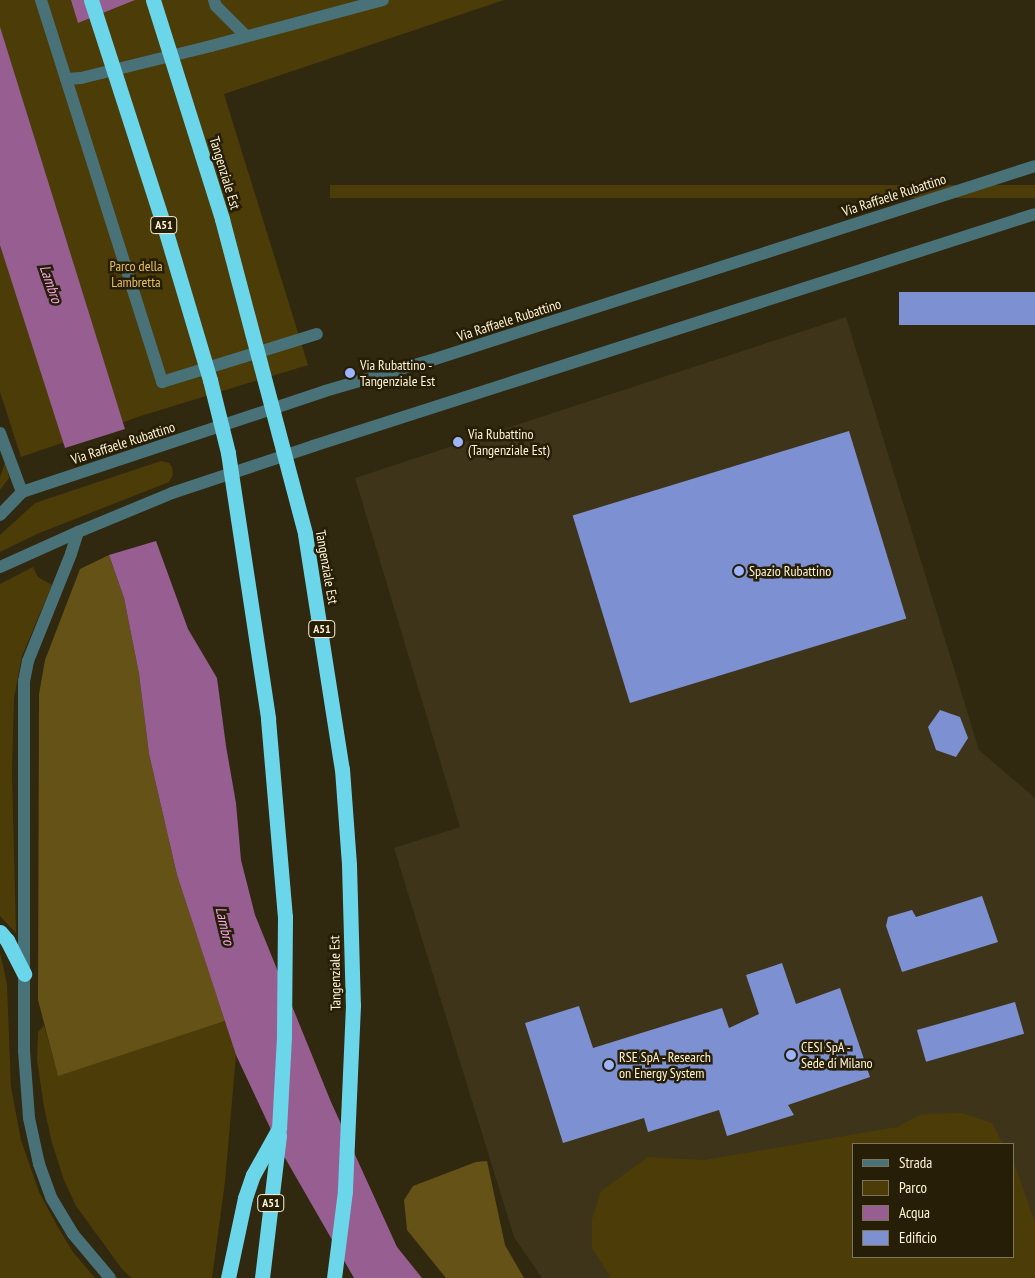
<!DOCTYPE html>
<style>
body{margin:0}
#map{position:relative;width:1035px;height:1278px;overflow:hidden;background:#30280f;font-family:"PT Sans Narrow",sans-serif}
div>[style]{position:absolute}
.built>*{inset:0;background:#3e3419}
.green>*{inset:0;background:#4c3c07;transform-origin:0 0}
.forest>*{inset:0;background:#655216}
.water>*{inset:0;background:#975e91}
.building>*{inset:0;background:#7d91d2;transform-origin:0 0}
.pedestrian>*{height:12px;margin:-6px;padding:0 6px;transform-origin:6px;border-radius:6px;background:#497178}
.minor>*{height:12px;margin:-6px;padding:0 6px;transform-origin:6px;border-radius:6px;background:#497178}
.tertiary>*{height:12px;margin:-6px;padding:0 6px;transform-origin:6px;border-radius:6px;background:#497178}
.motorway>*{height:15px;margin:-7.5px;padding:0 7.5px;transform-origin:7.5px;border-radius:7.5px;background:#6bd6e9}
.motorway-bridge>*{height:15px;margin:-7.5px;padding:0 7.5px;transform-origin:7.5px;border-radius:7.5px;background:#6bd6e9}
.dots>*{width:14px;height:14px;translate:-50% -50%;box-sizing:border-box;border:2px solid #261e06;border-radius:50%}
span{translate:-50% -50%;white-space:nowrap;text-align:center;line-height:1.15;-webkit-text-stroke:5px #261e06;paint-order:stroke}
.shield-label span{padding:1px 4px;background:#261e06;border:1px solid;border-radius:4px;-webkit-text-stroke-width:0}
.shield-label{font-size:12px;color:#fff4d6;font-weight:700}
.street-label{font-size:14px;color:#fff4d6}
.park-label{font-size:14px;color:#e4c055}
.poi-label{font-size:14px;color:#fff4d6}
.left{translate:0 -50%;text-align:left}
.water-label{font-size:15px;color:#f6a6ed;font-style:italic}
.legend{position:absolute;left:852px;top:1143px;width:162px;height:115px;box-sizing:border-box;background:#261e06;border:1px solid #7d7459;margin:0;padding:6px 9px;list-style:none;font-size:15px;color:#fff4d6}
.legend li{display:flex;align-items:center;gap:10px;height:25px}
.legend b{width:25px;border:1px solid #7d7459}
</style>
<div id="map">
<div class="built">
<i style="clip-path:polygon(evenodd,846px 317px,979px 750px,1035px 798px,1035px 1278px,542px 1278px,514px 1237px,394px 848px,460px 827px,355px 478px,846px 317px,854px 1144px,1014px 1144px,1014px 1257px,854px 1257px,854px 1144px)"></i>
</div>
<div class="green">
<i style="clip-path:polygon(0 0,504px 0,224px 94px,308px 365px,144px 415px,21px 457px,0 392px)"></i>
<i style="left:1035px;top:185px;width:13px;height:705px;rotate:90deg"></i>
<i style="clip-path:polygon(6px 460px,9px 478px,0 490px,0 477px)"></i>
<i style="clip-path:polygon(161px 461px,169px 463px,172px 467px,173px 475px,169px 482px,37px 534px,0 552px,0 535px,35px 503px)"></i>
<i style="clip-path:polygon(33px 567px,38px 577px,52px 585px,22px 656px,14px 698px,12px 773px,16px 933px,0 916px,0 584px)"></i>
<i style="clip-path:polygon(0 952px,7px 984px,11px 1087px,21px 1140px,39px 1192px,59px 1229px,73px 1252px,95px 1278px,0 1278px)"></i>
<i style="clip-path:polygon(225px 1021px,236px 1055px,225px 1182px,212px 1278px,131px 1278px,122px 1269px,76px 1206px,64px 1180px,52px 1143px,44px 1107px,37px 1060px,38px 1032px,44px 1025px,58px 1075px)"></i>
<i style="clip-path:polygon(962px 1113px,992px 1123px,1003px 1144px,854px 1144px,854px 1257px,1014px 1257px,1014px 1163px,1035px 1222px,1035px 1278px,611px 1278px,592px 1248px,592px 1219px,601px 1191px,648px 1157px,705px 1160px,897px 1127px,922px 1114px)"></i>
</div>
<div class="forest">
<i style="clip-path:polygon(109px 555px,124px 598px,139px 674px,149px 754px,177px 875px,225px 1021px,58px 1076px,38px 1000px,39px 694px,45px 660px,80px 569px)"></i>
<i style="clip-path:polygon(487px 1161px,505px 1245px,524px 1278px,446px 1278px,407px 1230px,404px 1200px,413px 1186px,476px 1162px)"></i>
</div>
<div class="water">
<i style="clip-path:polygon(71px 0,135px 0,78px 23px)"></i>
<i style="clip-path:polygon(0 27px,125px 429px,65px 448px,0 245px)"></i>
<i style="clip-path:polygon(156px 541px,188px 629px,217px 678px,226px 746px,236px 803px,241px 860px,255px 915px,331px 1102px,397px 1247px,422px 1278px,354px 1278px,281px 1151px,236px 1055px,177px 875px,149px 754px,139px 674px,124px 598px,109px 555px)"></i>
</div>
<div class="building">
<i style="left:1035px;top:292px;width:33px;height:136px;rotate:90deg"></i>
<i style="left:849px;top:431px;width:196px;height:289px;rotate:73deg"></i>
<i style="clip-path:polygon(940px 710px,960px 717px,968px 738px,956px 757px,936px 750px,928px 727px)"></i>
<i style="clip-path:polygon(982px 896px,998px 942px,902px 972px,886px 926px,888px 917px,912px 910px,916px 917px)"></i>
<i style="clip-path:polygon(782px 963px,796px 1004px,840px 988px,870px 1077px,788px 1105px,794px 1115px,727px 1136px,719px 1110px,648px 1132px,644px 1118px,563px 1143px,525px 1023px,579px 1006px,593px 1048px,722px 1008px,729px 1028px,759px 1014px,746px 975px)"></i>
<i style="left:1015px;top:1002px;width:33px;height:102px;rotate:74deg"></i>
</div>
<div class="pedestrian">
<i style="left:41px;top:0;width:401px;rotate:72.4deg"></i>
<i style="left:162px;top:382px;width:162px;rotate:-17.2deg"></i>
<i style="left:214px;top:0;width:6px;rotate:72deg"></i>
<i style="left:216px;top:6px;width:41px;rotate:45deg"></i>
<i style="left:66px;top:79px;width:15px;rotate:-4deg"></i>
<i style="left:81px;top:78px;width:134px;rotate:-13.8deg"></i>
<i style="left:211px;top:46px;width:178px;rotate:-15deg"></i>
</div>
<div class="minor">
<i style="left:0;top:433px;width:63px;rotate:69.6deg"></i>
<i style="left:78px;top:532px;width:23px;rotate:108deg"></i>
<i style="left:71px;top:554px;width:115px;rotate:111.9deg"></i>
<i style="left:28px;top:661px;width:20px;rotate:101deg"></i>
<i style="left:24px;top:681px;width:370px;rotate:90deg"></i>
<i style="left:24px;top:1051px;width:67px;rotate:85.7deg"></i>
<i style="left:29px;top:1118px;width:47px;rotate:77.7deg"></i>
<i style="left:39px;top:1164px;width:37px;rotate:70deg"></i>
<i style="left:52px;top:1199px;width:41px;rotate:59deg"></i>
<i style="left:73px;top:1234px;width:57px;rotate:49.9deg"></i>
</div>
<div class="tertiary">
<i style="left:0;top:515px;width:32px;rotate:-46deg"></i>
<i style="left:22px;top:492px;width:319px;rotate:-18.4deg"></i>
<i style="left:325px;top:391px;width:111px;rotate:-16.2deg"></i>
<i style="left:432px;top:360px;width:633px;rotate:-17.83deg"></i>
<i style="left:0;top:567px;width:85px;rotate:-24.2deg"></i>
<i style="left:78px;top:532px;width:102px;rotate:-22.5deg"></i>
<i style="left:172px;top:493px;width:149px;rotate:-18.4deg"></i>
<i style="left:313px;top:446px;width:758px;rotate:-17.81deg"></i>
</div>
<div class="motorway">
<i style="left:0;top:932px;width:11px;rotate:49deg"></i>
<i style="left:7px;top:940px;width:38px;rotate:63deg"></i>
<i style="left:228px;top:1278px;width:82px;rotate:-78deg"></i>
<i style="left:245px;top:1198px;width:24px;rotate:-71deg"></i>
<i style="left:253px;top:1175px;width:54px;rotate:-61deg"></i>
<i style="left:262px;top:1278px;width:144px;rotate:-83.2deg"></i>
</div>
<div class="motorway-bridge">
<i style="left:91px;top:0;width:241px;rotate:72.1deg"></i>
<i style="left:165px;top:229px;width:158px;rotate:73.4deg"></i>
<i style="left:210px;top:380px;width:75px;rotate:76.1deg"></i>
<i style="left:228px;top:453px;width:269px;rotate:81.4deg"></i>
<i style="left:268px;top:719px;width:199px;rotate:85.1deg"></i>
<i style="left:285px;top:917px;width:120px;rotate:90.5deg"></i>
<i style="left:284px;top:1037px;width:91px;rotate:93.1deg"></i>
<i style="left:153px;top:0;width:230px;rotate:72.5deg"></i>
<i style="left:222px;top:219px;width:326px;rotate:75.2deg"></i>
<i style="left:305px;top:534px;width:238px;rotate:81.1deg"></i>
<i style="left:342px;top:769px;width:96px;rotate:85.8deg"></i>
<i style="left:349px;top:865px;width:140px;rotate:88.4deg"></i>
<i style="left:353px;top:1005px;width:186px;rotate:92.5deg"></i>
<i style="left:345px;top:1191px;width:88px;rotate:97.2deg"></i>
</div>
<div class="dots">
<i style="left:350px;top:373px;background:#9db4fd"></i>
<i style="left:458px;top:442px;background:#9db4fd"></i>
<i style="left:739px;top:571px;background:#9db4fd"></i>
<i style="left:791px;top:1055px;background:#9db4fd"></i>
<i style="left:609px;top:1065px;background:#9db4fd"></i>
</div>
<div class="shield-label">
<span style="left:164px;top:225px">A51</span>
<span style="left:322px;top:629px">A51</span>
<span style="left:271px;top:1203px">A51</span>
</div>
<div class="street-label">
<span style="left:225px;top:173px;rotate:73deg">Tangenziale Est</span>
<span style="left:894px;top:195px;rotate:-18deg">Via Raffaele Rubattino</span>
<span style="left:509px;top:320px;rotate:-18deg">Via Raffaele Rubattino</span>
<span style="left:123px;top:443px;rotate:-18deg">Via Raffaele Rubattino</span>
<span style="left:327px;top:567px;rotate:80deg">Tangenziale Est</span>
<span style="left:335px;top:973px;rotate:-91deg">Tangenziale Est</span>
</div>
<div class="park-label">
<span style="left:136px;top:274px">Parco della<br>Lambretta</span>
</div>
<div class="poi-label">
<span class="left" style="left:360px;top:373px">Via Rubattino -<br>Tangenziale Est</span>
<span class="left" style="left:468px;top:442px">Via Rubattino<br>(Tangenziale Est)</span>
<span class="left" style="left:749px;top:571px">Spazio Rubattino</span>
<span class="left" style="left:801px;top:1055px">CESI SpA -<br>Sede di Milano</span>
<span class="left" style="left:619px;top:1065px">RSE SpA - Research<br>on Energy System</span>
</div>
<div class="water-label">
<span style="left:51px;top:284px;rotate:71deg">Lambro</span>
<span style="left:225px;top:926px;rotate:77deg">Lambro</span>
</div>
<ul class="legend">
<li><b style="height:6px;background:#497178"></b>Strada</li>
<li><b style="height:14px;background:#4c3c07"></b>Parco</li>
<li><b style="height:14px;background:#975e91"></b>Acqua</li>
<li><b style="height:14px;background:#7d91d2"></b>Edificio</li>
</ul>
</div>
